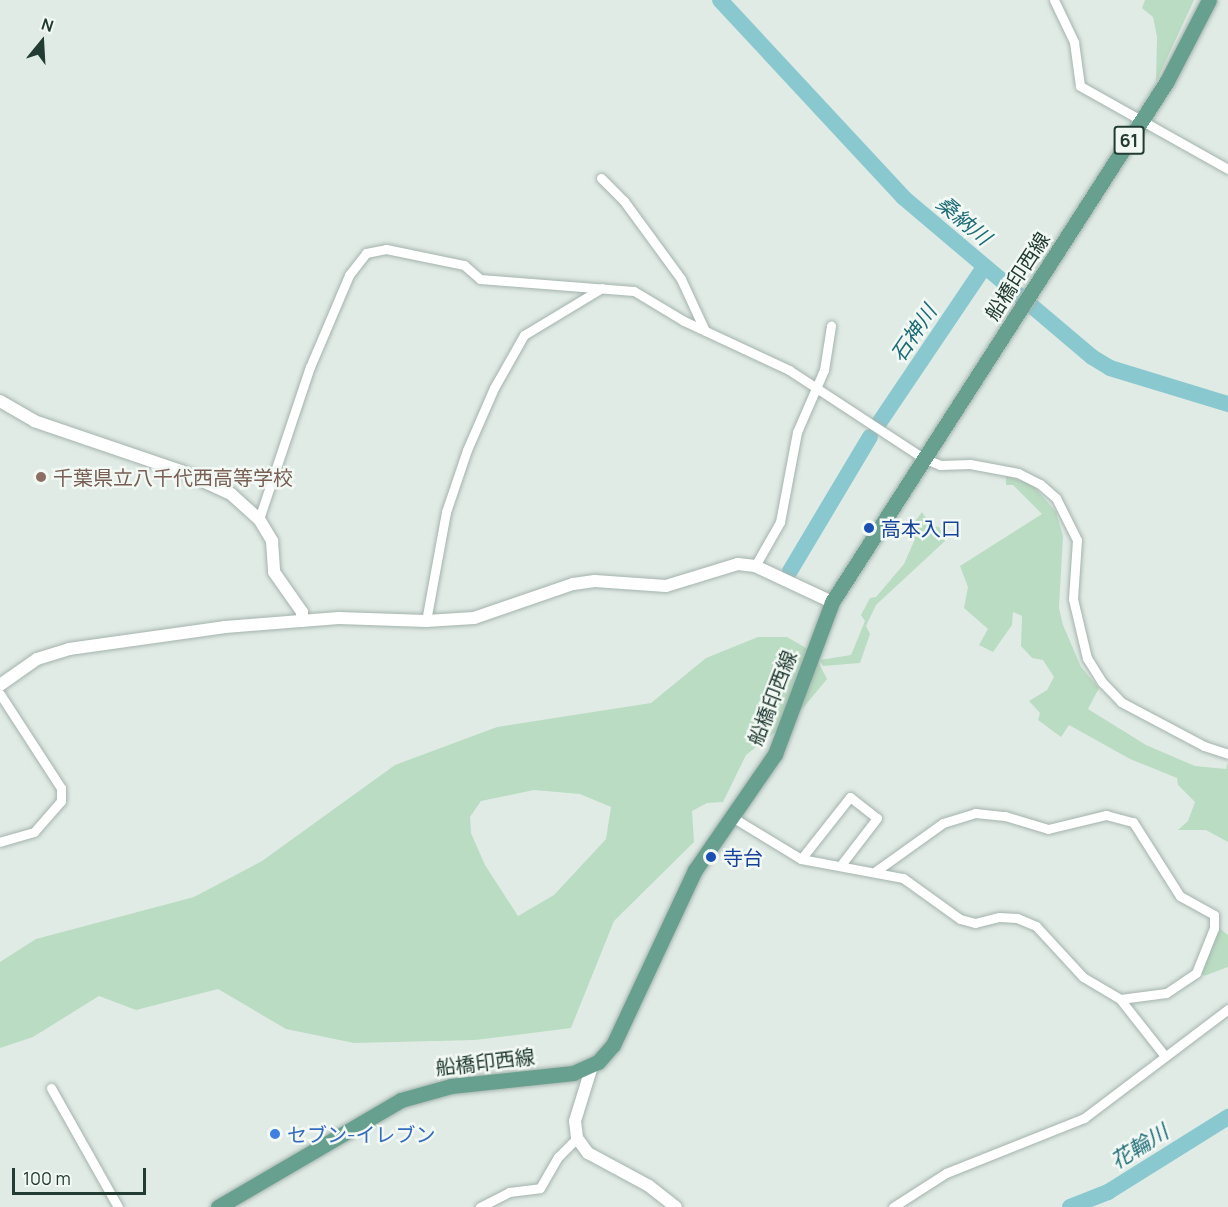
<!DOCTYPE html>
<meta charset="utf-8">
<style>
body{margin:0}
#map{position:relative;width:1228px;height:1207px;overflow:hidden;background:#e1ebe6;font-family:Manrope,"Noto Sans JP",sans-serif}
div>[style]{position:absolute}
.green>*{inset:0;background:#badcc2}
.river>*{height:16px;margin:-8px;padding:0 8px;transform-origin:8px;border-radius:8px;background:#8ac8d0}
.roads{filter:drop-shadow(0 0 2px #a4b3ad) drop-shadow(0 0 2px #a4b3ad)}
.minor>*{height:9px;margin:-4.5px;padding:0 4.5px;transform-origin:4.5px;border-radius:4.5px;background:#fff}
.tertiary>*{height:12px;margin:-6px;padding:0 6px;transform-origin:6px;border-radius:6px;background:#fff}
.primary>*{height:15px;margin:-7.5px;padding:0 7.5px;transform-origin:7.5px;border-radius:7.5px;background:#67a08e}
.dots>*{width:16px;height:16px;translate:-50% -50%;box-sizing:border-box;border:3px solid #f2f8f4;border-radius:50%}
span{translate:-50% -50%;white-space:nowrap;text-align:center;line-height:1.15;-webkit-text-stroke:5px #f2f8f4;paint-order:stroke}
.shield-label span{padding:2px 4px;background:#f2f8f4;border:2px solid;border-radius:4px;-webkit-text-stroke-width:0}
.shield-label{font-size:18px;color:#223c33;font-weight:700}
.street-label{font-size:20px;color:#223c33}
.education-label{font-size:20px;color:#785e54}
.left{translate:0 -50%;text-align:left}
.transit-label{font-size:20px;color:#164399}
.shop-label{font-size:20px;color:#366cbe}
.water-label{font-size:21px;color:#1d6c76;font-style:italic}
.north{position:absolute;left:12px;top:12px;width:60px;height:60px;-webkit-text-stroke:4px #f2f8f4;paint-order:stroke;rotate:18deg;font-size:16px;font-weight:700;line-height:24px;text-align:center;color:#223c33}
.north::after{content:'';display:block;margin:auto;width:21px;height:27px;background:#223c33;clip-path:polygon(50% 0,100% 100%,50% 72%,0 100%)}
.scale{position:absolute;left:12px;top:1168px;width:134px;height:27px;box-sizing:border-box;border:3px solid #223c33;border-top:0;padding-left:8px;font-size:18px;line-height:21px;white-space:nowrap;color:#223c33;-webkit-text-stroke:4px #f2f8f4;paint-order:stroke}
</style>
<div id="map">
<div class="green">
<i style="clip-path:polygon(1145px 0,1194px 0,1156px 82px,1157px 37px,1153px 17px,1142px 8px)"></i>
<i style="clip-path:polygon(1006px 476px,1032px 484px,1056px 512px,1063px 536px,1059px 608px,1063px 625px,1081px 667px,1099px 688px,1088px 709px,1146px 745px,1195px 766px,1226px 769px,1228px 762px,1228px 842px,1206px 830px,1178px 830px,1188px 821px,1195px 802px,1178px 785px,1177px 778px,1130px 759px,1069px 725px,1061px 737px,1038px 720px,1040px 713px,1029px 701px,1047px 690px,1054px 677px,1043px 660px,1032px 658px,1021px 646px,1022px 616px,1013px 612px,1012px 625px,993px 652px,979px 645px,988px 629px,964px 608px,968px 587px,960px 566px,1042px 514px,1013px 485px,1006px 485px)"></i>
<i style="clip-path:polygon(922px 512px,931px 526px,939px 527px,945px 541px,876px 605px,866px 626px,870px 634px,860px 663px,823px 666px,820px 660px,851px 655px,865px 621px,861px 615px,870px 598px,876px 597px,904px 564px,915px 539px,910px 528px)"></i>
<i style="clip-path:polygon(evenodd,758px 637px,787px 637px,813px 652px,827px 679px,798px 714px,746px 755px,723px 802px,707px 803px,692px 811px,694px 842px,614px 921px,571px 1028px,475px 1040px,354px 1043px,286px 1029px,218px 989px,136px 1010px,99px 996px,33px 1037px,0 1048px,0 962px,36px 939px,194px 897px,262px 861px,395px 765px,497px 727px,651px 703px,706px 658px,758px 637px,534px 790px,580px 794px,611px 807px,606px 839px,554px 895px,518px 916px,485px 865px,471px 833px,470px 817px,481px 801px,534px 790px)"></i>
<i style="clip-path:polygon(1219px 928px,1228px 935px,1228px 967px,1204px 976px,1197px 966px,1209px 932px)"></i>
</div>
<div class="river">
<i style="left:720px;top:0;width:270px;rotate:47.1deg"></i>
<i style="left:904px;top:198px;width:246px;rotate:40.2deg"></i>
<i style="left:1092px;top:357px;width:21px;rotate:31deg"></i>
<i style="left:1110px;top:368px;width:123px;rotate:17deg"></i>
<i style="left:879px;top:423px;width:186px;rotate:-56deg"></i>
<i style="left:790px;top:571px;width:156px;rotate:-59.2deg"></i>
<i style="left:1070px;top:1207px;width:41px;rotate:-21.5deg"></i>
<i style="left:1108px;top:1192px;width:142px;rotate:-32deg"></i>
</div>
<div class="roads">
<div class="minor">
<i style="left:1054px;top:0;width:47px;rotate:64.5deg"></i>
<i style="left:1074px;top:42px;width:44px;rotate:82.2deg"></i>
<i style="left:1080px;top:86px;width:170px;rotate:29.3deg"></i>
<i style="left:601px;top:178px;width:33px;rotate:45deg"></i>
<i style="left:624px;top:201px;width:97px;rotate:53.8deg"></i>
<i style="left:681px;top:279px;width:57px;rotate:65.2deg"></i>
<i style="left:259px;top:519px;width:160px;rotate:-71.5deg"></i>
<i style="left:310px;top:367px;width:100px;rotate:-67deg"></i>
<i style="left:349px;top:275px;width:28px;rotate:-52deg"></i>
<i style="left:366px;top:253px;width:20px;rotate:-11deg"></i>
<i style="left:386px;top:249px;width:80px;rotate:11.6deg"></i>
<i style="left:464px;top:265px;width:21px;rotate:41deg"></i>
<i style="left:480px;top:279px;width:154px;rotate:4.5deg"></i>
<i style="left:634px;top:291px;width:58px;rotate:31deg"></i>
<i style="left:684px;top:321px;width:116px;rotate:25deg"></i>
<i style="left:789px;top:370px;width:160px;rotate:33.3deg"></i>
<i style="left:923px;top:458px;width:18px;rotate:22deg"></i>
<i style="left:940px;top:465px;width:30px;rotate:-2deg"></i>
<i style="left:970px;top:464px;width:49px;rotate:10.6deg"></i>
<i style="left:1018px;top:473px;width:25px;rotate:27deg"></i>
<i style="left:1040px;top:484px;width:21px;rotate:41deg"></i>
<i style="left:1056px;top:498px;width:47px;rotate:63.4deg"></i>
<i style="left:1077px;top:540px;width:59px;rotate:93.9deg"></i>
<i style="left:1073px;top:599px;width:61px;rotate:76.7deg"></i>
<i style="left:1087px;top:658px;width:28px;rotate:58deg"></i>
<i style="left:1102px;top:682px;width:28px;rotate:46deg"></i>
<i style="left:1121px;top:702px;width:94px;rotate:27.9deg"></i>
<i style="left:1204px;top:746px;width:25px;rotate:18deg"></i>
<i style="left:755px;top:566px;width:51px;rotate:-60.4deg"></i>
<i style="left:780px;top:522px;width:92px;rotate:-79.3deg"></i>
<i style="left:797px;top:432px;width:68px;rotate:-66.5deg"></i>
<i style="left:824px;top:370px;width:45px;rotate:-81deg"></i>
<i style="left:426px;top:621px;width:111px;rotate:-79.6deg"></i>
<i style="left:446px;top:512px;width:65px;rotate:-71.3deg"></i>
<i style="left:467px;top:450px;width:68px;rotate:-66.5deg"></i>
<i style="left:494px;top:388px;width:61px;rotate:-60.5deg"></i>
<i style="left:524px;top:335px;width:91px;rotate:-31.1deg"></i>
<i style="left:0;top:694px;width:112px;rotate:57deg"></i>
<i style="left:61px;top:788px;width:13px;rotate:90deg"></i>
<i style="left:61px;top:801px;width:41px;rotate:131.1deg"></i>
<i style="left:34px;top:832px;width:35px;rotate:164deg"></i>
<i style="left:732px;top:817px;width:81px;rotate:31.3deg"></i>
<i style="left:801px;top:859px;width:104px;rotate:10.6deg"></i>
<i style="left:903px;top:878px;width:70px;rotate:35.7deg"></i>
<i style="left:960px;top:919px;width:16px;rotate:15deg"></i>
<i style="left:975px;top:923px;width:25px;rotate:-14deg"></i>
<i style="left:999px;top:917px;width:18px;rotate:3deg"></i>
<i style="left:1017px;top:918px;width:21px;rotate:23deg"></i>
<i style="left:1036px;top:926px;width:69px;rotate:47.3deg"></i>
<i style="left:1083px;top:977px;width:43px;rotate:30.7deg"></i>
<i style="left:1120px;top:999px;width:71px;rotate:51.8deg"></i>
<i style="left:801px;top:859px;width:79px;rotate:-51.7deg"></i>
<i style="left:850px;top:797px;width:34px;rotate:38deg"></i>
<i style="left:877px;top:818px;width:59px;rotate:127.5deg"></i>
<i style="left:876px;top:871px;width:82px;rotate:-35.6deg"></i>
<i style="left:943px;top:823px;width:34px;rotate:-17deg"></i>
<i style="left:975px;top:813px;width:30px;rotate:6deg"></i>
<i style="left:1005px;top:816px;width:45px;rotate:16.8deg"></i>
<i style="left:1048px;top:829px;width:60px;rotate:-13.6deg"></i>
<i style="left:1106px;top:815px;width:28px;rotate:15deg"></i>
<i style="left:1133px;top:822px;width:88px;rotate:57.6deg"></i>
<i style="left:1180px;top:896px;width:39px;rotate:29deg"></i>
<i style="left:1214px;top:915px;width:13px;rotate:90deg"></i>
<i style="left:1214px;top:928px;width:48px;rotate:111.8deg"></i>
<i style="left:1196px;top:973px;width:36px;rotate:146deg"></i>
<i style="left:1166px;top:993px;width:46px;rotate:172.6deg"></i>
<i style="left:51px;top:1088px;width:137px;rotate:60.6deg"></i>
<i style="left:480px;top:1207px;width:33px;rotate:-27deg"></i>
<i style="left:509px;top:1192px;width:31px;rotate:-7deg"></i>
<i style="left:540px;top:1188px;width:36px;rotate:-60deg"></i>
<i style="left:558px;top:1157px;width:27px;rotate:-45deg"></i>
<i style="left:893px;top:1207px;width:63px;rotate:-32.7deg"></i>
<i style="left:946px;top:1173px;width:149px;rotate:-21.7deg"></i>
<i style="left:1084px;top:1118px;width:181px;rotate:-37.1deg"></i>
</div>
<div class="tertiary">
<i style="left:0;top:401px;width:39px;rotate:30deg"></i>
<i style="left:34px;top:421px;width:155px;rotate:18.8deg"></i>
<i style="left:181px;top:471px;width:55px;rotate:24.7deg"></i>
<i style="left:231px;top:494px;width:38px;rotate:42deg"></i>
<i style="left:259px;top:519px;width:26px;rotate:59deg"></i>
<i style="left:272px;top:541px;width:31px;rotate:86deg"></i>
<i style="left:274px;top:572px;width:49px;rotate:55deg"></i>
<i style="left:302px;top:612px;width:9px;rotate:90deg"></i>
<i style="left:0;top:685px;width:45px;rotate:-35.1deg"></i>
<i style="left:37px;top:659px;width:34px;rotate:-17deg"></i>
<i style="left:69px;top:649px;width:158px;rotate:-8deg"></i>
<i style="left:225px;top:627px;width:114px;rotate:-4.5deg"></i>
<i style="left:339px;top:618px;width:87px;rotate:2deg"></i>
<i style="left:426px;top:621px;width:48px;rotate:-3.6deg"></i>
<i style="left:474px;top:618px;width:105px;rotate:-19deg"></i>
<i style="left:573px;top:584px;width:22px;rotate:-8deg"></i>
<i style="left:595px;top:581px;width:71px;rotate:4deg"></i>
<i style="left:666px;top:586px;width:75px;rotate:-17deg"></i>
<i style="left:738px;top:564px;width:17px;rotate:7deg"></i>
<i style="left:755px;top:566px;width:85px;rotate:25.1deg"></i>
<i style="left:592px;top:1066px;width:58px;rotate:107.2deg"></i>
<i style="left:575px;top:1121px;width:17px;rotate:83deg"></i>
<i style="left:577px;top:1138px;width:19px;rotate:54deg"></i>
<i style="left:588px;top:1153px;width:69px;rotate:28.4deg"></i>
<i style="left:649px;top:1186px;width:34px;rotate:38deg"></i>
</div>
<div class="primary">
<i style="left:218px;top:1207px;width:212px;rotate:-30.3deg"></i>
<i style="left:401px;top:1100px;width:52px;rotate:-15.6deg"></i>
<i style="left:451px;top:1086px;width:123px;rotate:-6.1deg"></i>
<i style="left:573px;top:1073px;width:27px;rotate:-24deg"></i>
<i style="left:598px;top:1062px;width:23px;rotate:-49deg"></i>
<i style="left:613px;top:1045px;width:193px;rotate:-64.9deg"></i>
<i style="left:695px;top:870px;width:141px;rotate:-55.4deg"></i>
<i style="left:775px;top:754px;width:162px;rotate:-69.4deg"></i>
<i style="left:832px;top:602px;width:619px;rotate:-57.26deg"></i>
<i style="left:1167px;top:81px;width:91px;rotate:-62.6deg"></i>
</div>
</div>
<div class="dots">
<i style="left:41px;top:477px;background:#8d6e63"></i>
<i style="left:869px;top:528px;background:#1a4fb4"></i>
<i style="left:711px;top:857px;background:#1a4fb4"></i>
<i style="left:275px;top:1134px;background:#3f7fe0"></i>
</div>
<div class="shield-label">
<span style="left:1129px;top:140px">61</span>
</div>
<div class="street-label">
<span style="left:1017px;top:276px;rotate:-57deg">船橋印西線</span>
<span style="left:772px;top:698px;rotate:-69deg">船橋印西線</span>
<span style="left:485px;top:1062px;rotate:-7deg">船橋印西線</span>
</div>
<div class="education-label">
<span class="left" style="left:53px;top:477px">千葉県立八千代西高等学校</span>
</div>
<div class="transit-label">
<span class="left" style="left:881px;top:528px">高本入口</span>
<span class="left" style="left:723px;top:857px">寺台</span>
</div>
<div class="shop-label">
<span class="left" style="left:287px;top:1134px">セブン-イレブン</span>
</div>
<div class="water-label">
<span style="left:964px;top:220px;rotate:40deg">桑納川</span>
<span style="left:913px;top:333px;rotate:-56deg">石神川</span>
<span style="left:1139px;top:1146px;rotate:-32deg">花輪川</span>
</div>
<div class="north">N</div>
<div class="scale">100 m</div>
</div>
